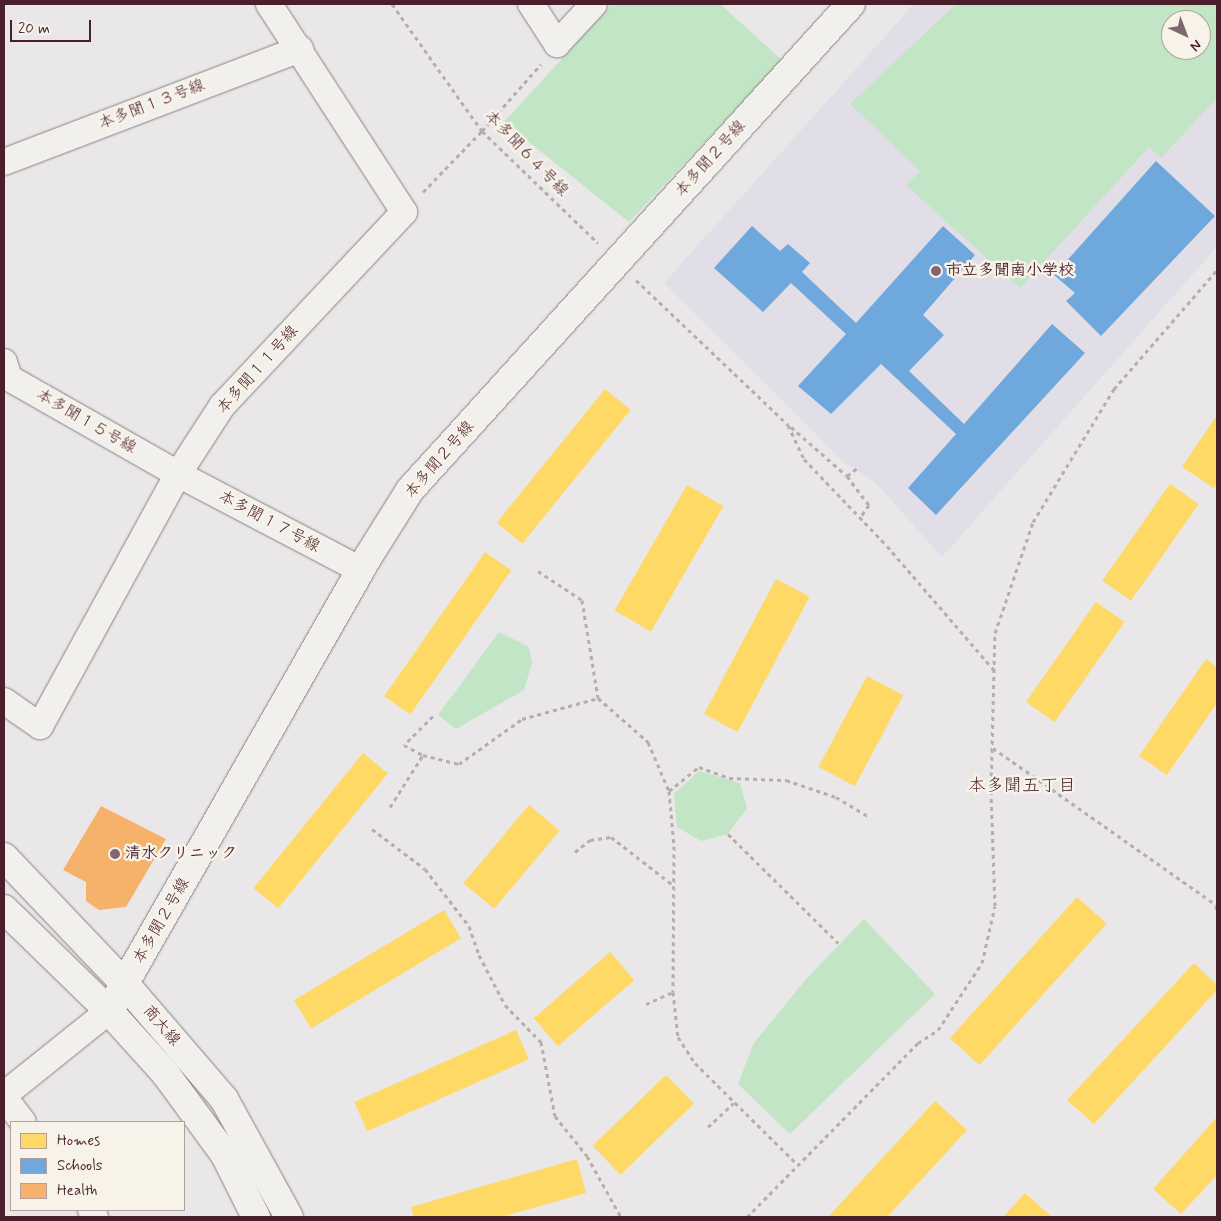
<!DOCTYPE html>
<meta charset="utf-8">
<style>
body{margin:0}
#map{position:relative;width:1221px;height:1221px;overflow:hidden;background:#e9e7e8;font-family:Mynerve,"Klee One",sans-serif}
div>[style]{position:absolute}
.built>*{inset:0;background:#e1dee7}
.green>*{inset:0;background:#c2e5c6}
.homes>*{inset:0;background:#ffd966;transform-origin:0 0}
.schools>*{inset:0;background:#6fa8dc}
.health>*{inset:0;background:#f6b26b}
.path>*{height:3px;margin-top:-1.5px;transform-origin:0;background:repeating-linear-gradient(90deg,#b4aead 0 4px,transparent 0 8px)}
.roads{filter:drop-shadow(0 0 1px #8a8183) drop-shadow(0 0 1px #8a8183)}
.minor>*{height:26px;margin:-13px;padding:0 13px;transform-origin:13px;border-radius:13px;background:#f1f0ec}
.tertiary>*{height:28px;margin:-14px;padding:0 14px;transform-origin:14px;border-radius:14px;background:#f1f0ec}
.dots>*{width:14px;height:14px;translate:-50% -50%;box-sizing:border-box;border:2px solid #f7f3e8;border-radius:50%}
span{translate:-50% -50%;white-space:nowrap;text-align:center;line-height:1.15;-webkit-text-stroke:5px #f7f3e8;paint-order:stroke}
.street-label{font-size:16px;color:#4a1f2b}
.poi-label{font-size:16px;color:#4a1f2b;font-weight:700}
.left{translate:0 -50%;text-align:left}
.neighbourhood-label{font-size:18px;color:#4a1f2b}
.frame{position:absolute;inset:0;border:5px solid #4a1f2b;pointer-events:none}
.legend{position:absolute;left:10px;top:1121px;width:175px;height:90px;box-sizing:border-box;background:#f7f3e8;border:1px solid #b29e9c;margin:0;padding:6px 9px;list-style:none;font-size:15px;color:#4a1f2b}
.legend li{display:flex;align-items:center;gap:10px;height:25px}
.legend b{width:25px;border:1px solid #b29e9c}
.north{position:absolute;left:1161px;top:10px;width:50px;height:50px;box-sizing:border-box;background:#f7f3e8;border:1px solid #b29e9c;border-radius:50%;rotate:137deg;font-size:14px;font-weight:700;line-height:20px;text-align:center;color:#4a1f2b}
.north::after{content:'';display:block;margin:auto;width:18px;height:22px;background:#82656d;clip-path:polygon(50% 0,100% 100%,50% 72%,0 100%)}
.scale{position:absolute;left:10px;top:20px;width:81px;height:22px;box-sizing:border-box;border:2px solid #4a1f2b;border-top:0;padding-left:6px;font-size:15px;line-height:18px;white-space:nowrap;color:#4a1f2b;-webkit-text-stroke:4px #f7f3e8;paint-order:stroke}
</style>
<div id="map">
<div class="built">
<i style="clip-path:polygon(evenodd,914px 4px,1217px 4px,1217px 247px,942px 557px,875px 482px,844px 462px,664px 283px,914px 4px,1171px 20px,1201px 20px,1201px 50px,1171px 50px,1171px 20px)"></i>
</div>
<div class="green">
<i style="clip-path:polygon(612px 4px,720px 4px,782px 60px,629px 222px,504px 122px)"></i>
<i style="clip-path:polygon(evenodd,956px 4px,1214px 4px,1217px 7px,1217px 98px,1161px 158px,1149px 147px,1020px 288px,906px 185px,920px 171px,850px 104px,956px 4px,1171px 20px,1201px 20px,1201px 50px,1171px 50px,1171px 20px)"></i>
<i style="clip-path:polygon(499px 632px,529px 647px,532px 663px,524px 690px,456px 729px,438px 715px)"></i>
<i style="clip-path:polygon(699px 771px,740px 783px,747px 808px,728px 834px,701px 841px,677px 827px,674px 794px)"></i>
<i style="clip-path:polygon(864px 919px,935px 994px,790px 1134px,738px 1084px,754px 1043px,807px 978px)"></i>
</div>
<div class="homes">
<i style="left:605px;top:389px;width:33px;height:172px;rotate:39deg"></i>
<i style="clip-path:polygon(1217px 415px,1217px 484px,1214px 488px,1182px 467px)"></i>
<i style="left:1170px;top:484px;width:35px;height:118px;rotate:35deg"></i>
<i style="left:687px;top:485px;width:42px;height:145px;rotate:30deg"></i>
<i style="left:485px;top:552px;width:32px;height:176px;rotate:35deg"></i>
<i style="left:776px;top:579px;width:38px;height:153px;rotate:28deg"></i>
<i style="left:1096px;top:602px;width:35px;height:122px;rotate:35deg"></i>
<i style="clip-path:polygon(1206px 659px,1217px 667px,1217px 703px,1167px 775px,1139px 756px)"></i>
<i style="left:867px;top:676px;width:41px;height:103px;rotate:28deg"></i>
<i style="left:363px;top:753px;width:32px;height:174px;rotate:39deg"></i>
<i style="left:529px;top:805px;width:40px;height:102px;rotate:40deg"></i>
<i style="left:1077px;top:897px;width:40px;height:190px;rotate:42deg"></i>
<i style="left:444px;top:910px;width:33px;height:175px;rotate:59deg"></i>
<i style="left:610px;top:952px;width:37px;height:101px;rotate:49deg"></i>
<i style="clip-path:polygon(1194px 963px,1217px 985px,1217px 990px,1094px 1124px,1067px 1100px)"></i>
<i style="left:516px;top:1030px;width:32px;height:177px;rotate:66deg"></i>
<i style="left:666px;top:1075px;width:40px;height:102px;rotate:46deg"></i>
<i style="clip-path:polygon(935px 1101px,967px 1130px,887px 1217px,828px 1217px)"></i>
<i style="clip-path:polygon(1217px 1117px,1217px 1175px,1181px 1214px,1153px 1189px)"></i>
<i style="clip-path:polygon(577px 1159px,586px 1193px,501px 1217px,414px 1217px,411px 1207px)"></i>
<i style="clip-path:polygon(1025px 1193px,1052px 1217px,1003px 1217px)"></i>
</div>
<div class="schools">
<i style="clip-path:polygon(1156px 161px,1215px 216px,1101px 336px,1066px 301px,1075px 293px,1054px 275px)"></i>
<i style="clip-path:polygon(752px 226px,780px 251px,788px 244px,810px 263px,802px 272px,856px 323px,943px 226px,975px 255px,923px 315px,944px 335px,909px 371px,964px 424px,1052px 324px,1085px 353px,936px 515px,908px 488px,956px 434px,881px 364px,831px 414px,798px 386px,846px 334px,791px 283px,763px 312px,714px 268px)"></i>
</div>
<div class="health">
<i style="clip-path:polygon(101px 806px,166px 839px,126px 907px,99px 910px,86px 901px,86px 882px,63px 870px)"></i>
</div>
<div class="path">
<i style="left:392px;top:4px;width:156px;rotate:54.7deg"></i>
<i style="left:482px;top:131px;width:161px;rotate:44deg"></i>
<i style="left:423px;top:192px;width:85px;rotate:-46deg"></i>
<i style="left:482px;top:131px;width:89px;rotate:-48.6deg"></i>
<i style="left:636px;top:280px;width:210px;rotate:43.6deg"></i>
<i style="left:788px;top:425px;width:38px;rotate:65deg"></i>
<i style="left:804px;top:459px;width:120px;rotate:46.3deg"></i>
<i style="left:887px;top:546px;width:164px;rotate:49.2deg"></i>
<i style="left:791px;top:427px;width:74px;rotate:41.2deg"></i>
<i style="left:847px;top:476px;width:36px;rotate:53deg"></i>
<i style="left:869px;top:505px;width:16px;rotate:125deg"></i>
<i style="left:847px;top:476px;width:16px;rotate:-38deg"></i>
<i style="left:538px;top:571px;width:53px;rotate:33.4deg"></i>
<i style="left:582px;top:600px;width:99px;rotate:80.7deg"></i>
<i style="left:598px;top:698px;width:67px;rotate:41.3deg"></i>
<i style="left:648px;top:742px;width:53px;rotate:66.8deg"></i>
<i style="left:669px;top:791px;width:55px;rotate:84.8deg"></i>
<i style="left:674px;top:846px;width:146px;rotate:90.4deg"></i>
<i style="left:673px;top:992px;width:45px;rotate:83.7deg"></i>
<i style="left:678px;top:1037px;width:31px;rotate:57deg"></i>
<i style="left:695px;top:1063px;width:145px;rotate:44.7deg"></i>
<i style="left:433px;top:716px;width:41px;rotate:135deg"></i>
<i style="left:404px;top:745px;width:21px;rotate:28deg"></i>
<i style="left:423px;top:755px;width:37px;rotate:14deg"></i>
<i style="left:459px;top:764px;width:77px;rotate:-35.5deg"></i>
<i style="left:522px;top:719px;width:79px;rotate:-15.4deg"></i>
<i style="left:993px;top:748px;width:273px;rotate:35.1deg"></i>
<i style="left:1216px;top:905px;width:8px;rotate:83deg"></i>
<i style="left:669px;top:791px;width:38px;rotate:-39deg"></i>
<i style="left:699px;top:767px;width:32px;rotate:20deg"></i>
<i style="left:729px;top:778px;width:57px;rotate:2deg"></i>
<i style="left:786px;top:780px;width:53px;rotate:18.8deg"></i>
<i style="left:836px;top:797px;width:37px;rotate:31deg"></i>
<i style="left:390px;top:807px;width:62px;rotate:-57.6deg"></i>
<i style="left:372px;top:829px;width:66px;rotate:37deg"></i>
<i style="left:425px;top:869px;width:72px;rotate:52.3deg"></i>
<i style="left:469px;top:926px;width:31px;rotate:71deg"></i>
<i style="left:479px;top:955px;width:56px;rotate:62.5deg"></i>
<i style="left:505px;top:1005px;width:52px;rotate:45.8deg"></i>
<i style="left:541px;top:1042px;width:75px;rotate:79.3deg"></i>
<i style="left:555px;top:1116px;width:51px;rotate:51.3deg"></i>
<i style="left:587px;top:1156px;width:70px;rotate:60.9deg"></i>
<i style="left:728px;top:834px;width:155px;rotate:44.7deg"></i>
<i style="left:575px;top:852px;width:19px;rotate:-39deg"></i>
<i style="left:590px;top:840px;width:21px;rotate:-8deg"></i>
<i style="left:611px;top:837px;width:78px;rotate:37.7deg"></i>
<i style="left:646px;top:1004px;width:30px;rotate:-24deg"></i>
<i style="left:708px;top:1127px;width:35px;rotate:-43deg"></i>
<i style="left:747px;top:1217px;width:244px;rotate:-45.5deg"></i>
<i style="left:918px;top:1043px;width:24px;rotate:-33deg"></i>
<i style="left:938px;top:1030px;width:80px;rotate:-56.7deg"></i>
<i style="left:982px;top:963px;width:58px;rotate:-77.2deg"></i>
<i style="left:995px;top:906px;width:114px;rotate:-92deg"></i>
<i style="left:991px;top:792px;width:159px;rotate:-88.6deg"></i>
<i style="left:995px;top:633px;width:117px;rotate:-71.1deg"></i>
<i style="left:1033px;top:522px;width:156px;rotate:-58.7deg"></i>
<i style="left:1114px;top:389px;width:157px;rotate:-49.1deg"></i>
</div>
<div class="roads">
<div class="minor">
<i style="left:531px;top:4px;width:48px;rotate:57deg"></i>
<i style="left:557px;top:44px;width:54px;rotate:-47.2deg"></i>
<i style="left:4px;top:162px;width:317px;rotate:-20.9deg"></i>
<i style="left:4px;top:362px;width:17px;rotate:73deg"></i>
<i style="left:9px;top:378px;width:194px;rotate:29.6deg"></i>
<i style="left:178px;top:474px;width:207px;rotate:27.7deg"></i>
<i style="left:4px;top:701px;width:44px;rotate:34.8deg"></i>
<i style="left:40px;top:726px;width:287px;rotate:-61.3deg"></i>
<i style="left:178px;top:474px;width:81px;rotate:-57.1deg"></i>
<i style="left:222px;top:406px;width:266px;rotate:-46.8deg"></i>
<i style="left:404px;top:212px;width:248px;rotate:-123deg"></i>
<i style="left:4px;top:1095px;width:134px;rotate:-38.7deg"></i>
<i style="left:4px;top:1097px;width:31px;rotate:53deg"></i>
<i style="left:91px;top:1210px;width:8px;rotate:60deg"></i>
</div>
<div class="tertiary">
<i style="left:4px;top:857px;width:175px;rotate:46.4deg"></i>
<i style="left:125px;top:984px;width:152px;rotate:49.3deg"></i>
<i style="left:224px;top:1099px;width:135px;rotate:61.2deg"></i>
<i style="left:4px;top:909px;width:146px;rotate:44.2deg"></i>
<i style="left:109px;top:1011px;width:84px;rotate:47.9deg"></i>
<i style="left:165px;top:1073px;width:102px;rotate:53.8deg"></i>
<i style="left:225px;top:1155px;width:69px;rotate:63.4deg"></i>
<i style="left:109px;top:1011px;width:523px;rotate:-60.3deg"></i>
<i style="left:368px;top:557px;width:79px;rotate:-57.9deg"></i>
<i style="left:410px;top:490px;width:656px;rotate:-47.78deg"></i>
</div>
</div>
<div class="dots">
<i style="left:936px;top:271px;background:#82656d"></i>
<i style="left:115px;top:854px;background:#82656d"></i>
</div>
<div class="street-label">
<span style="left:152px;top:105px;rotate:-21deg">本多聞１３号線</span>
<span style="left:526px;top:154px;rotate:46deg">本多聞６４号線</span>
<span style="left:711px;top:159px;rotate:-48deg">本多聞２号線</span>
<span style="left:258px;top:370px;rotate:-48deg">本多聞１１号線</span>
<span style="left:86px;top:422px;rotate:30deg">本多聞１５号線</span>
<span style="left:440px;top:460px;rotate:-49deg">本多聞２号線</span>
<span style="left:269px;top:522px;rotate:28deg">本多聞１７号線</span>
<span style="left:162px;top:921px;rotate:-60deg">本多聞２号線</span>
<span style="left:161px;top:1026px;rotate:49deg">商大線</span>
</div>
<div class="poi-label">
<span class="left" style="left:946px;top:271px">市立多聞南小学校</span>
<span class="left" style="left:125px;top:854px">清水クリニック</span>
</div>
<div class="neighbourhood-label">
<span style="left:1022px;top:786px">本多聞五丁目</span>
</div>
<div class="frame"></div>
<ul class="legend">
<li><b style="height:14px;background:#ffd966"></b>Homes</li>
<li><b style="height:14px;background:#6fa8dc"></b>Schools</li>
<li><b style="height:14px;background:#f6b26b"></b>Health</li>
</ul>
<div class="north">N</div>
<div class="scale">20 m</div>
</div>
